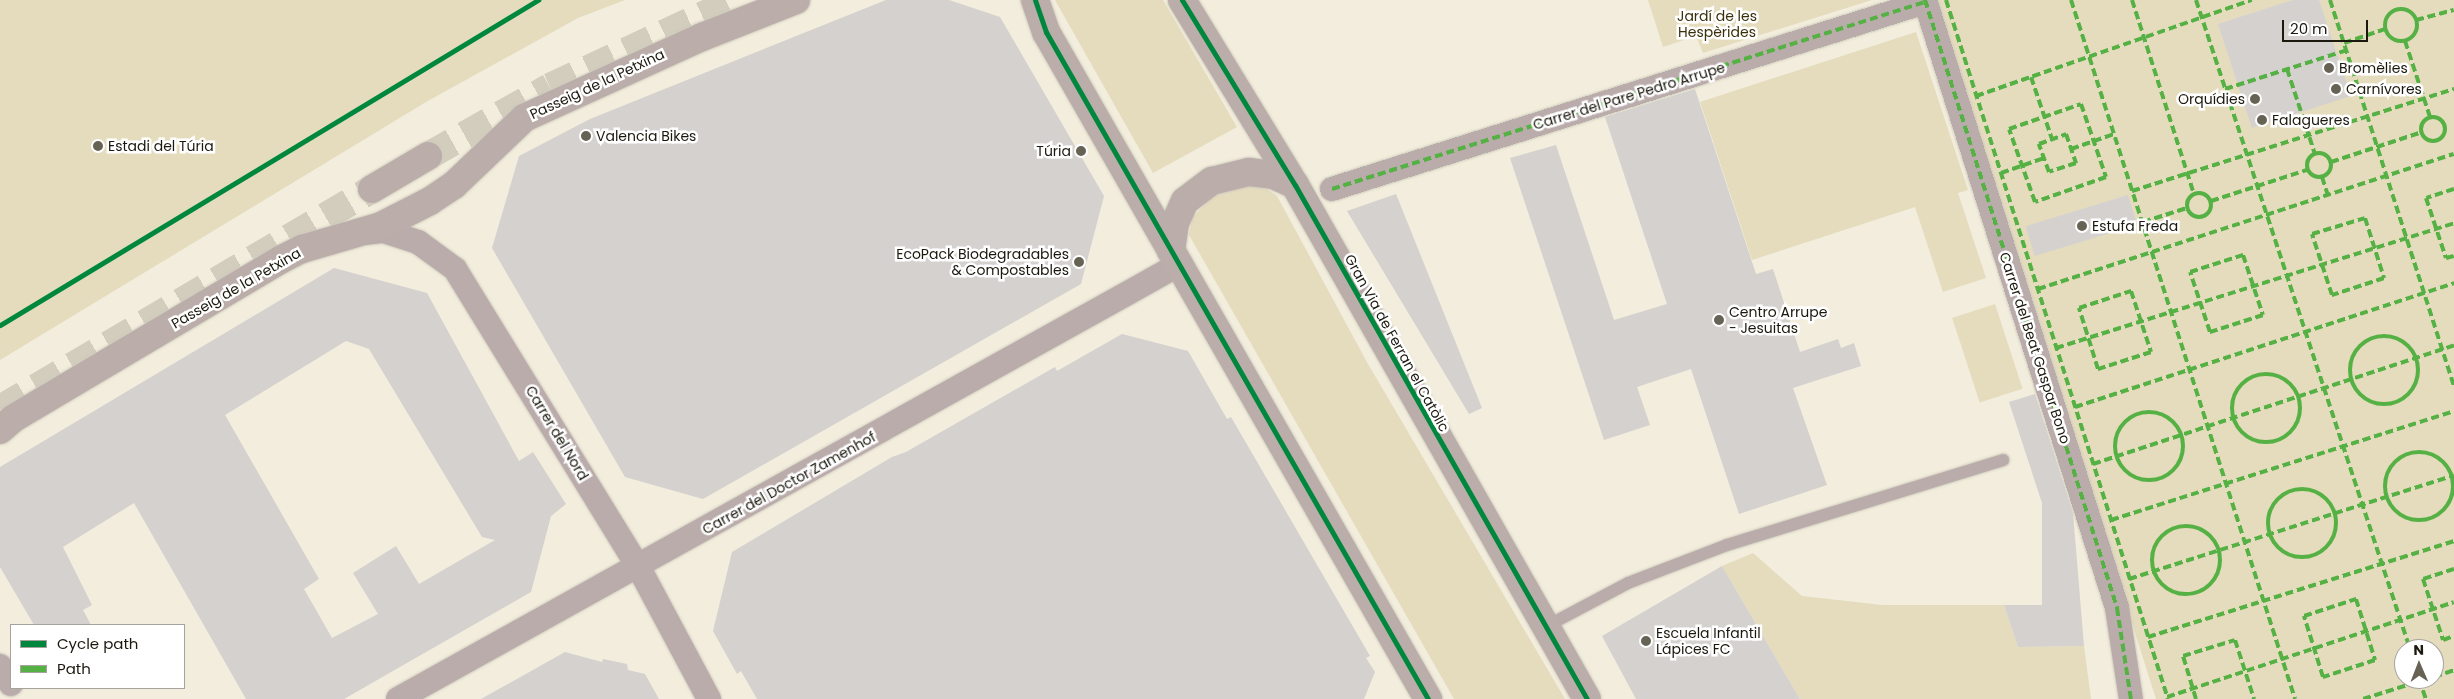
<!DOCTYPE html>
<meta charset="utf-8">
<style>
body{margin:0}
#map{position:relative;width:2454px;height:699px;overflow:hidden;background:#f2eddc;font-family:Poppins,sans-serif}
div>[style]{position:absolute}
.green>*{inset:0;background:#e5dcbe;transform-origin:0 0}
.building>*{inset:0;background:#d4d1cf;transform-origin:0 0}
.primary-tunnel>*{height:28px;margin-top:-14px;transform-origin:0;background:repeating-linear-gradient(90deg,#d2cdbd 0 28px,transparent 0 42px)}
.roads{filter:drop-shadow(0 0 1px #cecabd) drop-shadow(0 0 1px #cecabd)}
.lane>*{height:12px;margin:-6px;padding:0 6px;transform-origin:6px;border-radius:6px;background:#bbacac}
.street>*{height:24px;margin:-12px;padding:0 12px;transform-origin:12px;border-radius:12px;background:#bbacac}
.primary>*{height:28px;margin:-14px;padding:0 14px;transform-origin:14px;border-radius:14px;background:#bbada9}
.quiet>*{height:4px;margin-top:-2px;transform-origin:0;background:repeating-linear-gradient(90deg,#55b144 0 8px,transparent 0 12px)}
.quiet>.ring{margin:-2px;padding:0;box-sizing:content-box;background:none;border:4px solid #55b144;border-radius:50%}
.cycleway>*{height:5px;margin:-2.5px;padding:0 2.5px;transform-origin:2.5px;border-radius:2.5px;background:#00873e}
.dots>*{width:14px;height:14px;translate:-50% -50%;box-sizing:border-box;border:2px solid #fff;border-radius:50%}
span{translate:-50% -50%;white-space:nowrap;text-align:center;line-height:1.15;-webkit-text-stroke:5px #fff;paint-order:stroke}
.park-label{font-size:14px;color:#392f0a}
.poi-label{font-size:14px;color:#1b180d}
.left{translate:0 -50%;text-align:left}
.right{translate:-100% -50%;text-align:right}
.street-label{font-size:14px;color:#1b180d}
.legend{position:absolute;left:10px;top:624px;width:175px;height:65px;box-sizing:border-box;background:#fff;border:1px solid #a4a39e;margin:0;padding:6px 9px;list-style:none;font-size:15px;color:#1b180d}
.legend li{display:flex;align-items:center;gap:10px;height:25px}
.legend b{width:25px;border:1px solid #a4a39e}
.north{position:absolute;left:2394px;top:639px;width:50px;height:50px;box-sizing:border-box;background:#fff;border:1px solid #a4a39e;border-radius:50%;rotate:359deg;font-size:14px;font-weight:700;line-height:20px;text-align:center;color:#1b180d}
.north::after{content:'';display:block;margin:auto;width:18px;height:22px;background:#666355;clip-path:polygon(50% 0,100% 100%,50% 72%,0 100%)}
.scale{position:absolute;left:2282px;top:20px;width:86px;height:22px;box-sizing:border-box;border:2px solid #1b180d;border-top:0;padding-left:6px;font-size:15px;line-height:18px;white-space:nowrap;color:#1b180d;-webkit-text-stroke:4px #fff;paint-order:stroke}
</style>
<div id="map">
<div class="green">
<i style="clip-path:polygon(0 0,625px 0,578px 18px,426px 102px,0 360px)"></i>
<i style="clip-path:polygon(1055px 0,1163px 0,1237px 127px,1153px 173px)"></i>
<i style="clip-path:polygon(1648px 0,1872px 0,1703px 53px,1696px 36px,1663px 47px)"></i>
<i style="clip-path:polygon(evenodd,1934px 0,2454px 0,2454px 699px,2156px 699px,1934px 0,2404px 649px,2434px 649px,2434px 679px,2404px 679px,2404px 649px)"></i>
<i style="clip-path:polygon(1916px 32px,1968px 190px,1958px 193px,1986px 278px,1943px 292px,1915px 207px,1752px 260px,1700px 102px)"></i>
<i style="clip-path:polygon(1260px 184px,1277px 196px,1368px 364px,1565px 699px,1454px 699px,1189px 235px,1192px 218px,1210px 199px,1228px 189px)"></i>
<i style="left:1995px;top:304px;width:89px;height:45px;rotate:72deg"></i>
<i style="clip-path:polygon(1753px 553px,1802px 596px,1882px 605px,2004px 605px,2018px 647px,2084px 646px,2091px 699px,1800px 699px,1722px 566px)"></i>
</div>
<div class="building">
<i style="clip-path:polygon(886px 0,949px 0,1000px 17px,1104px 196px,1081px 284px,703px 499px,625px 477px,492px 248px,519px 156px,590px 119px)"></i>
<i style="clip-path:polygon(2293px 0,2319px 0,2351px 96px,2252px 128px,2218px 24px)"></i>
<i style="clip-path:polygon(1695px 89px,1756px 274px,1773px 269px,1800px 352px,1838px 339px,1841px 348px,1854px 343px,1861px 366px,1793px 388px,1827px 485px,1739px 514px,1691px 369px,1637px 387px,1650px 425px,1604px 440px,1510px 158px,1556px 145px,1614px 320px,1667px 304px,1605px 117px)"></i>
<i style="clip-path:polygon(1396px 194px,1482px 408px,1469px 414px,1347px 211px)"></i>
<i style="left:2128px;top:195px;width:31px;height:107px;rotate:73deg"></i>
<i style="clip-path:polygon(evenodd,334px 268px,427px 293px,519px 461px,533px 452px,566px 504px,551px 516px,531px 592px,344px 699px,246px 699px,134px 503px,63px 547px,92px 605px,83px 610px,91px 625px,34px 625px,0 567px,0 467px,334px 268px,346px 341px,369px 349px,482px 537px,495px 540px,419px 584px,396px 546px,353px 573px,378px 614px,332px 638px,304px 589px,319px 579px,225px 415px,346px 341px)"></i>
<i style="clip-path:polygon(1122px 334px,1188px 351px,1227px 419px,1231px 417px,1370px 656px,1366px 658px,1375px 672px,1364px 699px,757px 699px,741px 671px,737px 674px,713px 631px,732px 552px,892px 457px,906px 452px,1055px 367px,1057px 371px)"></i>
<i style="clip-path:polygon(2035px 394px,2073px 513px,2084px 646px,2018px 647px,2004px 605px,2042px 605px,2042px 503px,2009px 402px)"></i>
<i style="clip-path:polygon(1722px 566px,1800px 699px,1636px 699px,1602px 636px)"></i>
<i style="clip-path:polygon(565px 652px,602px 662px,603px 659px,627px 664px,628px 670px,645px 674px,659px 699px,481px 699px)"></i>
</div>
<div class="primary-tunnel">
<i style="left:428px;top:156px;width:140px;rotate:-29.5deg"></i>
<i style="left:550px;top:87px;width:205px;rotate:-25.1deg"></i>
<i style="left:0;top:409px;width:432px;rotate:-30.6deg"></i>
</div>
<div class="roads">
<div class="lane">
<i style="left:1545px;top:627px;width:94px;rotate:-27.9deg"></i>
<i style="left:1628px;top:583px;width:106px;rotate:-21deg"></i>
<i style="left:1727px;top:545px;width:289px;rotate:-17.1deg"></i>
</div>
<div class="street">
<i style="left:1925px;top:0;width:638px;rotate:72.47deg"></i>
<i style="left:2117px;top:608px;width:92px;rotate:81.3deg"></i>
<i style="left:1332px;top:189px;width:622px;rotate:-17.5deg"></i>
<i style="left:364px;top:233px;width:20px;rotate:-6deg"></i>
<i style="left:384px;top:231px;width:36px;rotate:18deg"></i>
<i style="left:418px;top:242px;width:46px;rotate:36.1deg"></i>
<i style="left:455px;top:269px;width:351px;rotate:58.4deg"></i>
<i style="left:639px;top:568px;width:149px;rotate:61.9deg"></i>
<i style="left:0;top:666px;width:21px;rotate:59deg"></i>
<i style="left:398px;top:699px;width:893px;rotate:-29.09deg"></i>
</div>
<div class="primary">
<i style="left:1035px;top:0;width:34px;rotate:71deg"></i>
<i style="left:1046px;top:32px;width:769px;rotate:60.2deg"></i>
<i style="left:1182px;top:0;width:217px;rotate:58.6deg"></i>
<i style="left:1295px;top:185px;width:591px;rotate:60.4deg"></i>
<i style="left:372px;top:189px;width:65px;rotate:-30.5deg"></i>
<i style="left:1171px;top:251px;width:28px;rotate:-82deg"></i>
<i style="left:1175px;top:223px;width:24px;rotate:-66deg"></i>
<i style="left:1185px;top:201px;width:34px;rotate:-37deg"></i>
<i style="left:1212px;top:181px;width:38px;rotate:-14deg"></i>
<i style="left:1249px;top:172px;width:24px;rotate:7deg"></i>
<i style="left:1273px;top:175px;width:24px;rotate:24deg"></i>
<i style="left:0;top:430px;width:18px;rotate:-41deg"></i>
<i style="left:14px;top:418px;width:309px;rotate:-30.7deg"></i>
<i style="left:280px;top:260px;width:25px;rotate:-27deg"></i>
<i style="left:302px;top:249px;width:82px;rotate:-16.2deg"></i>
<i style="left:381px;top:226px;width:55px;rotate:-27deg"></i>
<i style="left:430px;top:201px;width:29px;rotate:-34deg"></i>
<i style="left:454px;top:185px;width:97px;rotate:-43.7deg"></i>
<i style="left:524px;top:118px;width:196px;rotate:-24.5deg"></i>
<i style="left:702px;top:37px;width:101px;rotate:-21.5deg"></i>
</div>
</div>
<div class="quiet">
<i style="left:1925px;top:0;width:638px;rotate:72.47deg"></i>
<i style="left:2117px;top:608px;width:92px;rotate:81.3deg"></i>
<i style="left:1946px;top:0;width:733px;rotate:72.38deg"></i>
<i style="left:2071px;top:0;width:734px;rotate:72.23deg"></i>
<i style="left:2132px;top:0;width:204px;rotate:72.3deg"></i>
<i style="left:2196px;top:0;width:683px;rotate:71.75deg"></i>
<i style="left:2330px;top:0;width:405px;rotate:72.2deg"></i>
<i class="ring" style="left:2385px;top:9px;width:28px;height:28px"></i>
<i style="left:2416px;top:20px;width:39px;rotate:-15deg"></i>
<i style="left:2405px;top:41px;width:80px;rotate:71.8deg"></i>
<i style="left:2344px;top:43px;width:43px;rotate:-18.9deg"></i>
<i style="left:2287px;top:69px;width:89px;rotate:71.8deg"></i>
<i style="left:2031px;top:77px;width:65px;rotate:71.3deg"></i>
<i style="left:2225px;top:89px;width:128px;rotate:-17.7deg"></i>
<i style="left:1976px;top:96px;width:292px;rotate:-19.2deg"></i>
<i style="left:2081px;top:104px;width:77px;rotate:71.1deg"></i>
<i style="left:2106px;top:177px;width:75px;rotate:160.6deg"></i>
<i style="left:2035px;top:202px;width:77px;rotate:-109.6deg"></i>
<i style="left:2009px;top:129px;width:76px;rotate:-19.1deg"></i>
<i class="ring" style="left:2421px;top:117px;width:20px;height:20px"></i>
<i style="left:2066px;top:134px;width:31px;rotate:71deg"></i>
<i style="left:2076px;top:163px;width:28px;rotate:162deg"></i>
<i style="left:2049px;top:172px;width:30px;rotate:-110deg"></i>
<i style="left:2039px;top:144px;width:29px;rotate:-20deg"></i>
<i style="left:2071px;top:149px;width:46px;rotate:-19.2deg"></i>
<i class="ring" style="left:2307px;top:153px;width:20px;height:20px"></i>
<i style="left:2331px;top:162px;width:96px;rotate:-18.2deg"></i>
<i style="left:2001px;top:173px;width:46px;rotate:-19.2deg"></i>
<i style="left:2322px;top:177px;width:19px;rotate:72deg"></i>
<i style="left:1332px;top:189px;width:622px;rotate:-17.5deg"></i>
<i style="left:2454px;top:189px;width:29px;rotate:162deg"></i>
<i style="left:2426px;top:198px;width:63px;rotate:71.6deg"></i>
<i style="left:2446px;top:258px;width:8px;rotate:-14deg"></i>
<i style="left:2132px;top:191px;width:338px;rotate:-17.6deg"></i>
<i class="ring" style="left:2187px;top:193px;width:20px;height:20px"></i>
<i style="left:2211px;top:201px;width:101px;rotate:-17.9deg"></i>
<i style="left:2365px;top:218px;width:63px;rotate:72.4deg"></i>
<i style="left:2384px;top:278px;width:55px;rotate:161.9deg"></i>
<i style="left:2332px;top:295px;width:64px;rotate:-108.2deg"></i>
<i style="left:2312px;top:234px;width:55px;rotate:-16.8deg"></i>
<i style="left:2143px;top:222px;width:46px;rotate:-17.7deg"></i>
<i style="left:2243px;top:255px;width:63px;rotate:71.6deg"></i>
<i style="left:2263px;top:315px;width:56px;rotate:162.2deg"></i>
<i style="left:2210px;top:332px;width:63px;rotate:-108.4deg"></i>
<i style="left:2190px;top:272px;width:56px;rotate:-17.8deg"></i>
<i style="left:2038px;top:289px;width:437px;rotate:-18deg"></i>
<i style="left:2131px;top:291px;width:64px;rotate:71.8deg"></i>
<i style="left:2151px;top:352px;width:56px;rotate:162.2deg"></i>
<i style="left:2098px;top:369px;width:64px;rotate:-107.3deg"></i>
<i style="left:2079px;top:308px;width:55px;rotate:-18.1deg"></i>
<i class="ring" style="left:2350px;top:336px;width:64px;height:64px"></i>
<i style="left:2056px;top:348px;width:417px;rotate:-17.4deg"></i>
<i class="ring" style="left:2232px;top:374px;width:64px;height:64px"></i>
<i style="left:2075px;top:407px;width:399px;rotate:-18.1deg"></i>
<i class="ring" style="left:2115px;top:412px;width:64px;height:64px"></i>
<i class="ring" style="left:2385px;top:452px;width:64px;height:64px"></i>
<i style="left:2093px;top:464px;width:380px;rotate:-18.2deg"></i>
<i class="ring" style="left:2268px;top:489px;width:64px;height:64px"></i>
<i style="left:2111px;top:520px;width:360px;rotate:-17.6deg"></i>
<i class="ring" style="left:2152px;top:526px;width:64px;height:64px"></i>
<i style="left:2454px;top:569px;width:33px;rotate:162deg"></i>
<i style="left:2423px;top:579px;width:64px;rotate:71.8deg"></i>
<i style="left:2443px;top:640px;width:12px;rotate:-20deg"></i>
<i style="left:2129px;top:579px;width:341px;rotate:-17.7deg"></i>
<i style="left:2356px;top:599px;width:64px;rotate:72.7deg"></i>
<i style="left:2375px;top:660px;width:55px;rotate:161.9deg"></i>
<i style="left:2323px;top:677px;width:64px;rotate:-107.3deg"></i>
<i style="left:2304px;top:616px;width:55px;rotate:-18.1deg"></i>
<i style="left:2148px;top:637px;width:321px;rotate:-17.4deg"></i>
<i style="left:2434px;top:677px;width:21px;rotate:-19deg"></i>
<i style="left:2419px;top:679px;width:21px;rotate:71deg"></i>
<i style="left:2167px;top:697px;width:302px;rotate:-18.3deg"></i>
<i style="left:2196px;top:699px;width:45px;rotate:-106.8deg"></i>
<i style="left:2183px;top:656px;width:54px;rotate:-17.1deg"></i>
<i style="left:2235px;top:640px;width:62px;rotate:72.1deg"></i>
<i style="left:2363px;top:699px;width:67px;rotate:-17.4deg"></i>
</div>
<div class="cycleway">
<i style="left:1035px;top:0;width:34px;rotate:71deg"></i>
<i style="left:1046px;top:32px;width:769px;rotate:60.2deg"></i>
<i style="left:1182px;top:0;width:217px;rotate:58.6deg"></i>
<i style="left:1295px;top:185px;width:591px;rotate:60.4deg"></i>
<i style="left:0;top:325px;width:629px;rotate:-31.14deg"></i>
</div>
<div class="dots">
<i style="left:2329px;top:68px;background:#666355"></i>
<i style="left:2336px;top:89px;background:#666355"></i>
<i style="left:2255px;top:99px;background:#666355"></i>
<i style="left:2262px;top:120px;background:#666355"></i>
<i style="left:586px;top:136px;background:#666355"></i>
<i style="left:98px;top:146px;background:#666355"></i>
<i style="left:1081px;top:151px;background:#666355"></i>
<i style="left:2082px;top:226px;background:#666355"></i>
<i style="left:1079px;top:262px;background:#666355"></i>
<i style="left:1719px;top:320px;background:#666355"></i>
<i style="left:1646px;top:641px;background:#666355"></i>
</div>
<div class="park-label">
<span style="left:1717px;top:24px">Jardí de les<br>Hespèrides</span>
</div>
<div class="poi-label">
<span class="left" style="left:2339px;top:68px">Bromèlies</span>
<span class="left" style="left:2346px;top:89px">Carnívores</span>
<span class="right" style="left:2245px;top:99px">Orquídies</span>
<span class="left" style="left:2272px;top:120px">Falagueres</span>
<span class="left" style="left:596px;top:136px">Valencia Bikes</span>
<span class="left" style="left:108px;top:146px">Estadi del Túria</span>
<span class="right" style="left:1071px;top:151px">Túria</span>
<span class="left" style="left:2092px;top:226px">Estufa Freda</span>
<span class="right" style="left:1069px;top:262px">EcoPack Biodegradables<br>&amp; Compostables</span>
<span class="left" style="left:1729px;top:320px">Centro Arrupe<br>- Jesuitas</span>
<span class="left" style="left:1656px;top:641px">Escuela Infantil<br>Lápices FC</span>
</div>
<div class="street-label">
<span style="left:597px;top:84px;rotate:-25deg">Passeig de la Petxina</span>
<span style="left:1629px;top:96px;rotate:-17deg">Carrer del Pare Pedro Arrupe</span>
<span style="left:236px;top:288px;rotate:-30deg">Passeig de la Petxina</span>
<span style="left:1397px;top:343px;rotate:61deg">Gran Via de Ferran el Catòlic</span>
<span style="left:2035px;top:348px;rotate:72deg">Carrer del Beat Gaspar Bono</span>
<span style="left:557px;top:433px;rotate:59deg">Carrer del Nord</span>
<span style="left:789px;top:483px;rotate:-29deg">Carrer del Doctor Zamenhof</span>
</div>
<ul class="legend">
<li><b style="height:6px;background:#00873e"></b>Cycle path</li>
<li><b style="height:6px;background:#55b144"></b>Path</li>
</ul>
<div class="north">N</div>
<div class="scale">20 m</div>
</div>
